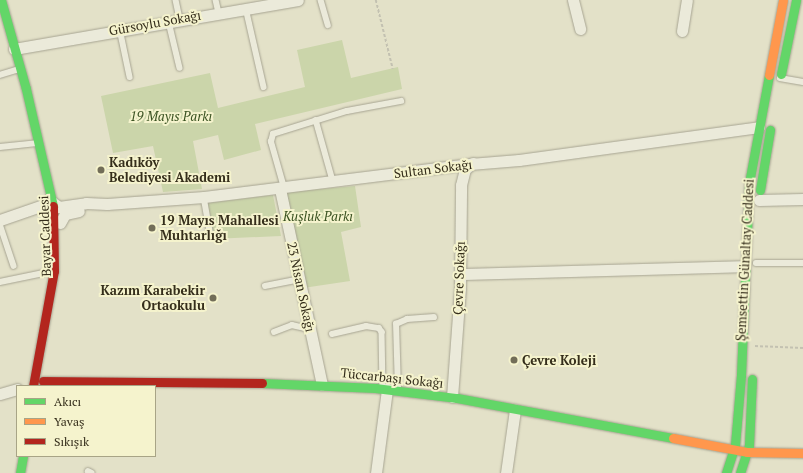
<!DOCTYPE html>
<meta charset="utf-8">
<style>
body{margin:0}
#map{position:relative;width:803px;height:473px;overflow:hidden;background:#e3e1c8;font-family:"PT Serif",serif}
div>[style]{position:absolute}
.green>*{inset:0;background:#cbd5aa}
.path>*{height:1.5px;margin-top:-0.75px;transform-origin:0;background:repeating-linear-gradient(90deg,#c3c1b1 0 3px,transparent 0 5px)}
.roads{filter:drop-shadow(0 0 1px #a7a492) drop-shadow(0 0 1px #a7a492)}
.lane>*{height:5.5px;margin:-2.75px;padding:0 2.75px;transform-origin:2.75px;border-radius:2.75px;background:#ebeada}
.street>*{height:11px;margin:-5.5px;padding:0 5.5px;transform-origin:5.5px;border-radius:5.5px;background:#ebeada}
.fast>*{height:9px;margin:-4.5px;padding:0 4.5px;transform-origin:4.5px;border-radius:4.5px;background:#63d668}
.slow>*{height:9px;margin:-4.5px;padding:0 4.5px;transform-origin:4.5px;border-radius:4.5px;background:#ff974d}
.jam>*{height:9px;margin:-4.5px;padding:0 4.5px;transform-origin:4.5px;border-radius:4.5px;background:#b3261e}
.dots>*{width:11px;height:11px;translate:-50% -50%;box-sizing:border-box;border:2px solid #f5f3cd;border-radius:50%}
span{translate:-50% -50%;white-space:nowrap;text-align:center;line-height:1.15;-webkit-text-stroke:4px #f5f3cd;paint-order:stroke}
.street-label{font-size:13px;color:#352e1b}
.park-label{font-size:13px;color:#3a5221;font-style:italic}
.poi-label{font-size:13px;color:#352e1b;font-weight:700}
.left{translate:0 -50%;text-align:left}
.right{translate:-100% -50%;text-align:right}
.legend{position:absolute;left:16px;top:385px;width:140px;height:72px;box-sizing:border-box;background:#f5f3cd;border:1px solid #a8a486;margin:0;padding:5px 7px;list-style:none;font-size:12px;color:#352e1b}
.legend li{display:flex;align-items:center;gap:8px;height:20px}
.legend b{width:20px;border:1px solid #a8a486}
</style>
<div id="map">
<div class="green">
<i style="clip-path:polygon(342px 40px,351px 78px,398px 67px,402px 89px,255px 124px,261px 150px,224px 160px,218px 135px,193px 141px,202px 189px,163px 192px,153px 146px,113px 153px,101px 96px,210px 73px,218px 108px,305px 87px,297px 50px)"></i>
<i style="clip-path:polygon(355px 186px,361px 227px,341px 232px,350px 281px,303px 288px,286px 192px)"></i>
<i style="clip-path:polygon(273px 195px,281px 236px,212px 239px,207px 203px)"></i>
</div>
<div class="path">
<i style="left:376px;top:0;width:71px;rotate:76.2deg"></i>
<i style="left:755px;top:346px;width:48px;rotate:2.4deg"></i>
</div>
<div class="roads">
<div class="lane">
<i style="left:176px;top:0;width:19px;rotate:78deg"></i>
<i style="left:216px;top:0;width:13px;rotate:77deg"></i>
<i style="left:321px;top:0;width:26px;rotate:74deg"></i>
<i style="left:246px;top:8px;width:81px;rotate:77.2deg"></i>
<i style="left:169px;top:22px;width:47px;rotate:76.6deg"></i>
<i style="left:120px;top:29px;width:49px;rotate:78.2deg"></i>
<i style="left:0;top:75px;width:21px;rotate:-17deg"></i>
<i style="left:780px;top:78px;width:23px;rotate:10deg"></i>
<i style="left:316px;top:120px;width:63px;rotate:74.4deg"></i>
<i style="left:0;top:147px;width:39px;rotate:-6deg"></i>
<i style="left:284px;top:188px;width:48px;rotate:-105.8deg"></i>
<i style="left:271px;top:142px;width:8px;rotate:-76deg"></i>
<i style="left:273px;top:134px;width:77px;rotate:-17.3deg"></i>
<i style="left:347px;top:111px;width:55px;rotate:-10.5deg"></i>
<i style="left:204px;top:197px;width:35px;rotate:80deg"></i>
<i style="left:0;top:224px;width:44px;rotate:71.6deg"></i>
<i style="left:756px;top:263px;width:47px"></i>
<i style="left:0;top:282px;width:54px;rotate:-11.7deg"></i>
<i style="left:265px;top:286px;width:36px;rotate:-11deg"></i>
<i style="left:274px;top:332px;width:19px;rotate:-21deg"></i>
<i style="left:292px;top:325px;width:18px;rotate:13deg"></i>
<i style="left:332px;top:334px;width:35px;rotate:-13deg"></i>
<i style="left:366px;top:326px;width:13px;rotate:9deg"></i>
<i style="left:379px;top:328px;width:5px;rotate:53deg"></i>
<i style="left:382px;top:332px;width:57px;rotate:89deg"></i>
<i style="left:398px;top:390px;width:66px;rotate:-91.7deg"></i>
<i style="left:396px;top:324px;width:12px;rotate:-24deg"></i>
<i style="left:407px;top:319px;width:27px;rotate:-4deg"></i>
<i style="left:88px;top:471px;width:4px;rotate:27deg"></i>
</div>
<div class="street">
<i style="left:573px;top:0;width:30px;rotate:76deg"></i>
<i style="left:682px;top:31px;width:31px;rotate:-81deg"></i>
<i style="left:14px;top:49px;width:288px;rotate:-9.8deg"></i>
<i style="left:280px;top:189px;width:200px;rotate:77.9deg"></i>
<i style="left:759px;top:200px;width:44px;rotate:-1.3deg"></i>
<i style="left:0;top:220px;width:55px;rotate:-19.1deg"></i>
<i style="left:52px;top:202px;width:9px;rotate:36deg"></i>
<i style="left:59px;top:207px;width:27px;rotate:-8deg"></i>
<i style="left:86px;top:203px;width:21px;rotate:3deg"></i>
<i style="left:107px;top:204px;width:97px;rotate:-4.1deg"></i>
<i style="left:204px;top:197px;width:268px;rotate:-7.1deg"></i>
<i style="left:470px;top:164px;width:49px;rotate:-4.7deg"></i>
<i style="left:519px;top:160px;width:242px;rotate:-7.8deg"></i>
<i style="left:60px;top:223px;width:10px;rotate:-61deg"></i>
<i style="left:65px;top:214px;width:14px;rotate:-12deg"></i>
<i style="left:460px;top:274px;width:284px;rotate:-1.6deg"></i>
<i style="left:0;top:394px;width:18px;rotate:-16deg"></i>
<i style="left:452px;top:397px;width:109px;rotate:-85.8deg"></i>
<i style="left:460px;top:288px;width:103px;rotate:-89.4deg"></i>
<i style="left:461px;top:185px;width:16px;rotate:-76deg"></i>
<i style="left:465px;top:169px;width:10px;rotate:-37deg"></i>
<i style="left:376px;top:473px;width:85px;rotate:-82.5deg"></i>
<i style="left:506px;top:473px;width:64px;rotate:-81.9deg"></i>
</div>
<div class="fast">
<i style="left:1px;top:0;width:92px;rotate:74.3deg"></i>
<i style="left:26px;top:89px;width:120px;rotate:77deg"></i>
<i style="left:781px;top:74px;width:76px;rotate:-78.5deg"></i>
<i style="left:760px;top:190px;width:61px;rotate:-80.5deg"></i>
<i style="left:262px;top:383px;width:113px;rotate:2.5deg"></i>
<i style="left:375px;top:388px;width:83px;rotate:7deg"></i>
<i style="left:457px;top:398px;width:220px;rotate:10.5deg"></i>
<i style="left:20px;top:473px;width:17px;rotate:-80deg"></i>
<i style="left:726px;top:473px;width:29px;rotate:-72deg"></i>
<i style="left:735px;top:445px;width:70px;rotate:-85.1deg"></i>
<i style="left:741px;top:375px;width:192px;rotate:-87.6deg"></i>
<i style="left:749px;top:183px;width:110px;rotate:-79.5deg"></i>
<i style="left:740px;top:473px;width:29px;rotate:-72deg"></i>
<i style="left:749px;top:445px;width:66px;rotate:-87.4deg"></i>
</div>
<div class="slow">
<i style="left:769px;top:75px;width:76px;rotate:-79.4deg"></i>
<i style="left:673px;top:438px;width:75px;rotate:10.7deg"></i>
<i style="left:747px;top:452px;width:56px;rotate:1deg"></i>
</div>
<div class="jam">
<i style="left:43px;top:381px;width:219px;rotate:0.5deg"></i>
<i style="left:33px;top:386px;width:117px;rotate:-79.7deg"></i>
<i style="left:54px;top:271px;width:65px;rotate:-90.9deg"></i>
</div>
</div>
<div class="dots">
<i style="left:101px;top:170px;background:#726d58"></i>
<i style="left:152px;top:228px;background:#726d58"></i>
<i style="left:213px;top:298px;background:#726d58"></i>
<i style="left:514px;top:360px;background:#726d58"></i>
</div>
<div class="street-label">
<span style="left:155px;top:23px;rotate:-10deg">Gürsoylu Sokağı</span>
<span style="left:433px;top:169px;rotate:-7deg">Sultan Sokağı</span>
<span style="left:45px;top:236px;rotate:-92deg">Bayar Caddesi</span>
<span style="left:745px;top:260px;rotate:-87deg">Şemsettin Günaltay Caddesi</span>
<span style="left:459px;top:278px;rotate:-88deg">Çevre Sokağı</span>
<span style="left:301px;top:287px;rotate:78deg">23 Nisan Sokağı</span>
<span style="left:392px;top:378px;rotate:6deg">Tüccarbaşı Sokağı</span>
</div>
<div class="park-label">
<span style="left:171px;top:116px">19 Mayıs Parkı</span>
<span style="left:318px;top:216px">Kuşluk Parkı</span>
</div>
<div class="poi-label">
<span class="left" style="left:109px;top:170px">Kadıköy<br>Belediyesi Akademi</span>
<span class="left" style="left:160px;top:228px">19 Mayıs Mahallesi<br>Muhtarlığı</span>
<span class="right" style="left:205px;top:298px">Kazım Karabekir<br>Ortaokulu</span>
<span class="left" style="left:522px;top:360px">Çevre Koleji</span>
</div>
<ul class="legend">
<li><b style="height:5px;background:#63d668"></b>Akıcı</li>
<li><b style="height:5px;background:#ff974d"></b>Yavaş</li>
<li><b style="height:5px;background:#b3261e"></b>Sıkışık</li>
</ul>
</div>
